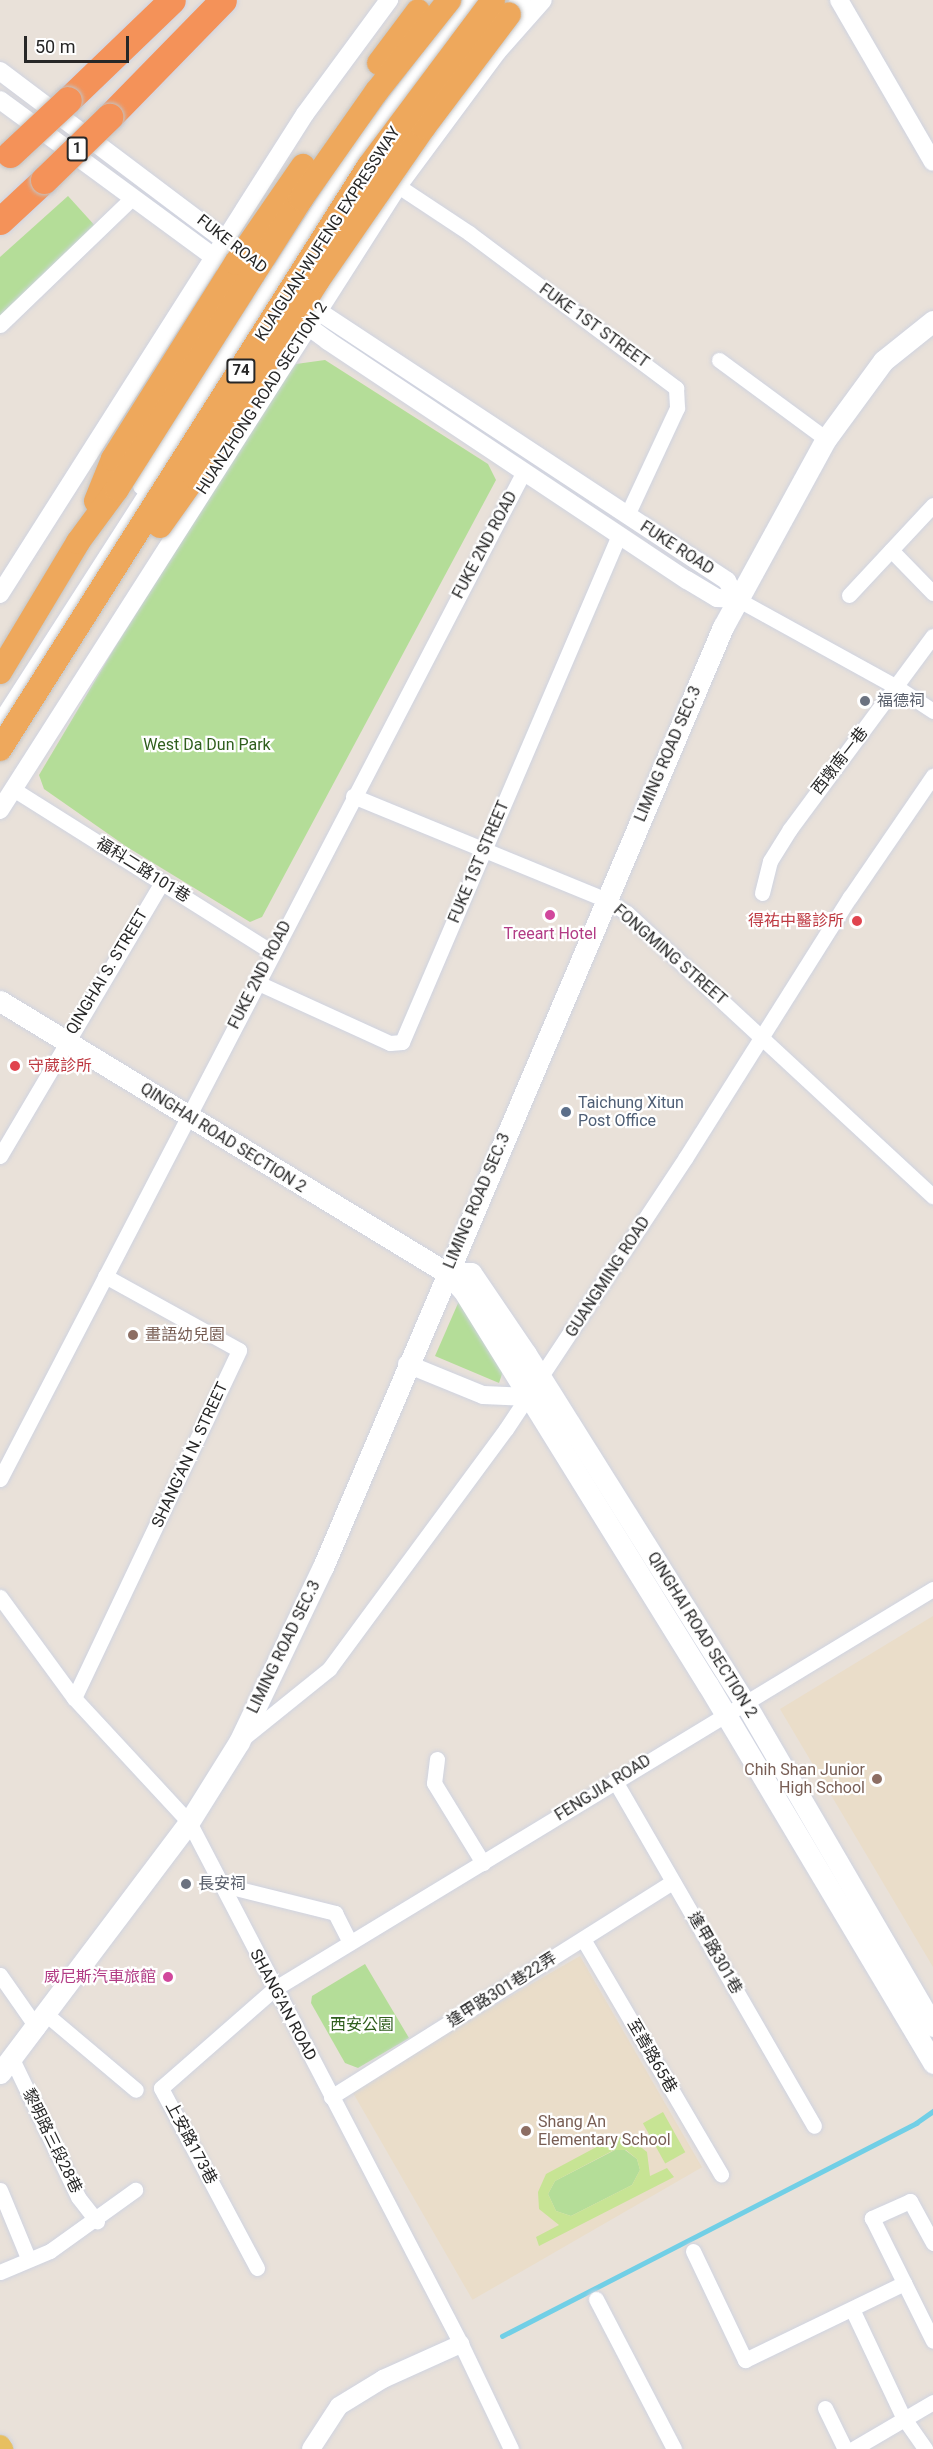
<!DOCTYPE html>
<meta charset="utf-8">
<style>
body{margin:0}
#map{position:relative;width:933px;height:2449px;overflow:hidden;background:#e9e1d9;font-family:Roboto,"Noto Sans TC",sans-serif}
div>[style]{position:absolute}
.education>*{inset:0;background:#eaddc9;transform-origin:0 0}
.green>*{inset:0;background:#b4dd98}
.pitch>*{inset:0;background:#c7e494;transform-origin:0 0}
.stream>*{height:4.5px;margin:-2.25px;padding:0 2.25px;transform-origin:2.25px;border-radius:2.25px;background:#71cfe6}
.roads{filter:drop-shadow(0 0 2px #cfd3e0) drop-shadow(0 0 2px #cfd3e0)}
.minor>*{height:15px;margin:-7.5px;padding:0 7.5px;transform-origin:7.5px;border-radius:7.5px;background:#fff}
.tertiary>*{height:18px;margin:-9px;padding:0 9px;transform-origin:9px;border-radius:9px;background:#fff}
.secondary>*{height:21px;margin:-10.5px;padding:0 10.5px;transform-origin:10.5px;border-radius:10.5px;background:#fff}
.primary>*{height:22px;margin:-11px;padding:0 11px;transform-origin:11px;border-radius:11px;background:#e7bf60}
.motorway>*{height:27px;margin:-13.5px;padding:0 13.5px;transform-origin:13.5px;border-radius:13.5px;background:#f49259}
.bridges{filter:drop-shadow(0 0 2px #c3c3c3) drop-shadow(0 0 2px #c3c3c3)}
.trunk-bridge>*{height:24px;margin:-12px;padding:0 12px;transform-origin:12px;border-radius:12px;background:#eea85c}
.motorway-bridge>*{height:27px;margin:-13.5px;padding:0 13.5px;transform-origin:13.5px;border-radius:13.5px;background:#f49259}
.dots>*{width:16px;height:16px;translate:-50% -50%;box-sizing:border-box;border:3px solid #fff;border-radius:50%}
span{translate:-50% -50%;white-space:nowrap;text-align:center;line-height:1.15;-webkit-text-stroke:4.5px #fff;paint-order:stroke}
.shield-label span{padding:2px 4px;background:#fff;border:2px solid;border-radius:4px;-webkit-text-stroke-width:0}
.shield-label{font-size:15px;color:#272727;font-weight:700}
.street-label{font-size:16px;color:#272727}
.worship-label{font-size:16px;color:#5b616d}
.left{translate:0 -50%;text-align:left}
.park-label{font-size:16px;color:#2f5e1d}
.health-label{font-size:16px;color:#be3a42}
.right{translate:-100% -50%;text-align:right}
.hotel-label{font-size:16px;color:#b23c85}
.service-label{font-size:16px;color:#4e5e75}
.education-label{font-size:16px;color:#785e54}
.scale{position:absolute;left:24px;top:36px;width:105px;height:27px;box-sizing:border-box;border:3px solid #272727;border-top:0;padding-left:8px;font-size:18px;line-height:21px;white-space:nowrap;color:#272727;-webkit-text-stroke:4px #fff;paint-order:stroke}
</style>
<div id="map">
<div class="education">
<i style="clip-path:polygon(933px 1616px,933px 1967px,780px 1709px)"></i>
<i style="left:580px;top:1956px;width:244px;height:265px;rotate:60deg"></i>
</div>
<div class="green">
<i style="clip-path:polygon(68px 196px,97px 228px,0 320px,0 257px)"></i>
<i style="clip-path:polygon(325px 360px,488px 464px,496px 480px,262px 917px,250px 922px,127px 847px,44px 789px,39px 775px,115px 647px,284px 379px,296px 364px)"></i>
<i style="clip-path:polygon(459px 1301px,503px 1371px,499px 1383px,435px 1356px)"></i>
<i style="clip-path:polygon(365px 1964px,409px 2038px,358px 2068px,345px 2063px,311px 2003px,312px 1996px)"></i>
<i style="clip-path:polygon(615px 2150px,625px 2150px,637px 2159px,640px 2170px,632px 2185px,571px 2216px,556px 2211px,548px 2194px,555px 2181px)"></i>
</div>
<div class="pitch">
<i style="left:663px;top:2112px;width:46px;height:23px;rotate:61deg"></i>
<i style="clip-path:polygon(evenodd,617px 2136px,628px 2137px,647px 2152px,650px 2176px,667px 2168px,674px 2177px,539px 2246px,536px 2237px,559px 2225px,539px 2209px,538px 2192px,546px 2174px,617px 2136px,614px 2150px,626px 2150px,637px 2159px,640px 2170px,632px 2185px,571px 2216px,556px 2211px,548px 2194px,555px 2181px,614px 2150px)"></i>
</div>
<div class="stream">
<i style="left:502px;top:2336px;width:466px;rotate:-27.2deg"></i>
<i style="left:916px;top:2123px;width:21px;rotate:-35deg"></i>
</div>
<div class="roads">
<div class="minor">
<i style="left:398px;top:186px;width:85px;rotate:33.5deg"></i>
<i style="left:469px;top:233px;width:259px;rotate:36.8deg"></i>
<i style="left:676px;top:388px;width:20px;rotate:87deg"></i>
<i style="left:677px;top:408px;width:118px;rotate:115deg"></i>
<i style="left:0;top:325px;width:183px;rotate:-43.9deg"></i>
<i style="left:719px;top:360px;width:133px;rotate:36.4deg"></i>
<i style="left:891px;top:550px;width:60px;rotate:45.7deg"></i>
<i style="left:849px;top:595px;width:123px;rotate:-47deg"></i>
<i style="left:737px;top:599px;width:184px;rotate:28.9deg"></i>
<i style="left:898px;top:688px;width:42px;rotate:33.3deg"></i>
<i style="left:13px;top:789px;width:306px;rotate:32.2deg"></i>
<i style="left:353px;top:796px;width:274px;rotate:22.3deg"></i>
<i style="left:606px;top:900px;width:25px;rotate:32deg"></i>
<i style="left:627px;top:913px;width:417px;rotate:42.8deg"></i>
<i style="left:762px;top:893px;width:33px;rotate:-76deg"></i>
<i style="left:770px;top:861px;width:38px;rotate:-58deg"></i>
<i style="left:790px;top:829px;width:240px;rotate:-53.5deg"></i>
<i style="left:256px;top:982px;width:147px;rotate:24.5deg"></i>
<i style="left:390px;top:1043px;width:12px;rotate:-5deg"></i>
<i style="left:402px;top:1042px;width:551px;rotate:-66.83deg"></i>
<i style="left:0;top:1156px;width:318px;rotate:-59.4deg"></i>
<i style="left:0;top:1479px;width:1134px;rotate:-62.53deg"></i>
<i style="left:0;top:1597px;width:125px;rotate:53.8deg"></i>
<i style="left:74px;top:1698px;width:169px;rotate:47.2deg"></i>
<i style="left:189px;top:1822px;width:589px;rotate:62.48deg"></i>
<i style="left:461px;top:2344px;width:116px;rotate:64.5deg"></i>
<i style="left:74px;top:1698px;width:385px;rotate:-64.6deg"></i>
<i style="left:239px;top:1350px;width:153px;rotate:-151.1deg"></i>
<i style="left:241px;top:1740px;width:113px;rotate:-38.9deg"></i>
<i style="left:329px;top:1669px;width:298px;rotate:-53.6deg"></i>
<i style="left:506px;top:1429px;width:326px;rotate:-56.5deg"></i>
<i style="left:686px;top:1157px;width:307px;rotate:-57.8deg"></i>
<i style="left:850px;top:897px;width:147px;rotate:-55.6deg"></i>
<i style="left:437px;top:1759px;width:24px;rotate:97deg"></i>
<i style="left:434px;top:1783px;width:94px;rotate:58.5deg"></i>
<i style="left:615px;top:1781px;width:398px;rotate:60deg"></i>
<i style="left:219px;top:1884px;width:120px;rotate:14deg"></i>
<i style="left:335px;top:1913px;width:33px;rotate:63deg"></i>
<i style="left:583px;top:1939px;width:273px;rotate:59.6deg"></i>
<i style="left:0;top:1975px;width:65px;rotate:55.1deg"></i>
<i style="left:47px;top:2015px;width:116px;rotate:40.1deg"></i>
<i style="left:12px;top:2059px;width:153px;rotate:64.4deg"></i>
<i style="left:78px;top:2197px;width:31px;rotate:52deg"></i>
<i style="left:331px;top:2097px;width:404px;rotate:-32.2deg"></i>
<i style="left:0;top:2190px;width:74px;rotate:67.6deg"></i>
<i style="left:933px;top:2243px;width:48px;rotate:-118.7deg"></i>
<i style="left:910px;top:2201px;width:42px;rotate:155.9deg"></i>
<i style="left:872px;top:2218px;width:137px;rotate:63.6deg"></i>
<i style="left:693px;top:2251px;width:121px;rotate:64.5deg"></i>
<i style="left:745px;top:2360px;width:177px;rotate:-25.8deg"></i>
<i style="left:257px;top:2268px;width:204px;rotate:-118.1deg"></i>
<i style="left:161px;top:2088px;width:150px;rotate:-41.2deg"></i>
<i style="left:274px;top:1989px;width:771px;rotate:-31.26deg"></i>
<i style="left:0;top:2272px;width:54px;rotate:-22.8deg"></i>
<i style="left:50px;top:2251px;width:105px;rotate:-35.7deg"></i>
<i style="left:596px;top:2299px;width:169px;rotate:62.5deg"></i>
<i style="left:852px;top:2309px;width:119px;rotate:64.7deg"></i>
<i style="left:903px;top:2417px;width:39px;rotate:55deg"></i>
<i style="left:825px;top:2408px;width:46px;rotate:64deg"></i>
<i style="left:853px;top:2449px;width:93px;rotate:-30.4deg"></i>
</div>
<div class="tertiary">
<i style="left:839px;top:0;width:187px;rotate:59.9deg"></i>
<i style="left:509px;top:14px;width:19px;rotate:-47deg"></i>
<i style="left:0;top:71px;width:398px;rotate:37deg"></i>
<i style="left:318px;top:311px;width:490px;rotate:33.4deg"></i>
<i style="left:727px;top:581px;width:21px;rotate:61deg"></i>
<i style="left:0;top:100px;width:407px;rotate:36.3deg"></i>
<i style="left:328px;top:341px;width:431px;rotate:33.7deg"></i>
<i style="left:687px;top:580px;width:35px;rotate:31deg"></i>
<i style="left:717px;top:598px;width:20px;rotate:3deg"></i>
<i style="left:142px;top:486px;width:391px;rotate:-57.1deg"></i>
<i style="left:354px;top:158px;width:198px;rotate:-52.8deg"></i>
<i style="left:0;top:594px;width:569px;rotate:-57.57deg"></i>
<i style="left:305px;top:114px;width:142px;rotate:-53.6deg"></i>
<i style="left:0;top:724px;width:292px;rotate:-57.3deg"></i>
<i style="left:0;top:810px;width:740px;rotate:-57.47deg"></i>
<i style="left:398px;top:186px;width:167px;rotate:-53.5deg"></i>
<i style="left:497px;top:52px;width:69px;rotate:-48.5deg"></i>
<i style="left:407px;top:1364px;width:82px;rotate:22.2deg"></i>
<i style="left:483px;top:1395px;width:46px;rotate:2.5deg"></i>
<i style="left:311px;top:2449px;width:51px;rotate:-56.9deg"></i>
<i style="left:339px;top:2406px;width:52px;rotate:-31.5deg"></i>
<i style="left:383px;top:2379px;width:85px;rotate:-24.2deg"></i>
</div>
<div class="secondary">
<i style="left:0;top:1001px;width:523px;rotate:31.32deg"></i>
<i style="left:447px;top:1273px;width:23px;rotate:47deg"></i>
<i style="left:463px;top:1290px;width:465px;rotate:58.2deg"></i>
<i style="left:708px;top:1685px;width:440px;rotate:59.2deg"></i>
<i style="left:447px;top:1273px;width:24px"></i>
<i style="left:471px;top:1273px;width:98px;rotate:55.8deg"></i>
<i style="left:526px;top:1354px;width:410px;rotate:57.9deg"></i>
<i style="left:744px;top:1701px;width:376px;rotate:59.8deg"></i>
<i style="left:0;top:2073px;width:314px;rotate:-53deg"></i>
<i style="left:189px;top:1822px;width:94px;rotate:-58deg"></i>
<i style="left:239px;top:1742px;width:194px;rotate:-64.4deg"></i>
<i style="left:323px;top:1567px;width:1022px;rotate:-66.95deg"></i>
<i style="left:723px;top:627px;width:214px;rotate:-61.3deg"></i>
<i style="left:826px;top:439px;width:97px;rotate:-53.8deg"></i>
<i style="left:883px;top:361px;width:64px;rotate:-38.7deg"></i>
</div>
<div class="primary">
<i style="left:0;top:2446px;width:4px;rotate:56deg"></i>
</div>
<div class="motorway">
<i style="left:68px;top:100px;width:144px;rotate:-43.9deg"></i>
<i style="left:109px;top:117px;width:163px;rotate:-45.7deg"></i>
<i style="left:0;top:221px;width:60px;rotate:-43deg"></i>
</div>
</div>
<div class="bridges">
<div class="trunk-bridge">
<i style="left:379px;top:63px;width:65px;rotate:-53.1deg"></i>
<i style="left:96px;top:501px;width:45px;rotate:-68deg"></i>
<i style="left:113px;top:459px;width:231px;rotate:-57.9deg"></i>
<i style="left:236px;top:263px;width:118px;rotate:-55.4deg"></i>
<i style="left:160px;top:526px;width:60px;rotate:-54.5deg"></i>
<i style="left:195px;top:477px;width:232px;rotate:-58deg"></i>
<i style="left:318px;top:280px;width:186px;rotate:-55.3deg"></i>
<i style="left:424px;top:127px;width:141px;rotate:-53deg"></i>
<i style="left:0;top:672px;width:152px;rotate:-59deg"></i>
<i style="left:78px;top:542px;width:66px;rotate:-53.7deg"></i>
<i style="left:117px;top:489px;width:343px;rotate:-57.6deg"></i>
<i style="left:301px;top:199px;width:132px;rotate:-54.9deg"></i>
<i style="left:377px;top:91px;width:116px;rotate:-51.6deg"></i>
<i style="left:0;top:749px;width:690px;rotate:-57.67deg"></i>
<i style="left:369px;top:166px;width:207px;rotate:-53.2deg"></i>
</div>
<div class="motorway-bridge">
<i style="left:10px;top:154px;width:79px;rotate:-43deg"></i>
<i style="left:44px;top:180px;width:91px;rotate:-44.1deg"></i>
</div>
</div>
<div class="dots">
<i style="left:865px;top:701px;background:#6b7280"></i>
<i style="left:550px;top:915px;background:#d1479c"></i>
<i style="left:857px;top:921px;background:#e0444e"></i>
<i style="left:15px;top:1066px;background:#e0444e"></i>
<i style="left:566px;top:1112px;background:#5c6f8a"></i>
<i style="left:133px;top:1335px;background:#8d6e63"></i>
<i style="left:877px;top:1779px;background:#8d6e63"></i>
<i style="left:186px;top:1884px;background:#6b7280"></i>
<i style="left:168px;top:1977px;background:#d1479c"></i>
<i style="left:526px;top:2131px;background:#8d6e63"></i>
</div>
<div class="shield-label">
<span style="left:77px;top:149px">1</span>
<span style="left:241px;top:371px">74</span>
</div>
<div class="street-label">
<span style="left:328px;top:234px;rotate:-57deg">KUAIGUAN-WUFENG EXPRESSWAY</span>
<span style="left:232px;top:244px;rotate:38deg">FUKE ROAD</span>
<span style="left:594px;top:326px;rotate:36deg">FUKE 1ST STREET</span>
<span style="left:262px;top:398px;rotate:-57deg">HUANZHONG ROAD SECTION 2</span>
<span style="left:485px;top:545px;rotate:-62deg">FUKE 2ND ROAD</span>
<span style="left:677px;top:548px;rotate:33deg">FUKE ROAD</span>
<span style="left:668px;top:754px;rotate:-67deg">LIMING ROAD SEC.3</span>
<span style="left:840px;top:761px;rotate:-52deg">西墩南一巷</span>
<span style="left:479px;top:862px;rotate:-67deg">FUKE 1ST STREET</span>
<span style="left:143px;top:870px;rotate:32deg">福科二路101巷</span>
<span style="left:670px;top:955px;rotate:41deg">FONGMING STREET</span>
<span style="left:107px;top:972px;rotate:-59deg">QINGHAI S. STREET</span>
<span style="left:260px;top:975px;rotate:-63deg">FUKE 2ND ROAD</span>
<span style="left:223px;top:1138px;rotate:32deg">QINGHAI ROAD SECTION 2</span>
<span style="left:477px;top:1201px;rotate:-67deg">LIMING ROAD SEC.3</span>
<span style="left:608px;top:1277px;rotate:-57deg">GUANGMING ROAD</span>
<span style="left:190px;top:1455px;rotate:-65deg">SHANG’AN N. STREET</span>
<span style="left:702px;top:1635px;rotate:58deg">QINGHAI ROAD SECTION 2</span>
<span style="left:284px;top:1647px;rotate:-64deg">LIMING ROAD SEC.3</span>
<span style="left:603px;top:1788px;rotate:-32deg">FENGJIA ROAD</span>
<span style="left:715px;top:1953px;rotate:60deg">逢甲路301巷</span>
<span style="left:502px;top:1990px;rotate:-32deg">逢甲路301巷22弄</span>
<span style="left:283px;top:2005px;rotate:62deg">SHANG’AN ROAD</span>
<span style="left:652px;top:2056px;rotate:60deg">至善路65巷</span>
<span style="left:52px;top:2141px;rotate:64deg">黎明路三段28巷</span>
<span style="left:191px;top:2143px;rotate:62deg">上安路173巷</span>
</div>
<div class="worship-label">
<span class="left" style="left:877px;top:701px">福德祠</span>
<span class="left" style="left:198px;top:1884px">長安祠</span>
</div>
<div class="park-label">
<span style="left:207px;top:745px">West Da Dun Park</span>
<span style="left:362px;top:2025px">西安公園</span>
</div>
<div class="health-label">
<span class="right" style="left:844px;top:921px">得祐中醫診所</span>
<span class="left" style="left:28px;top:1066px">守葳診所</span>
</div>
<div class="hotel-label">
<span style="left:550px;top:934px">Treeart Hotel</span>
<span class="right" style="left:156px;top:1977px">威尼斯汽車旅館</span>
</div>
<div class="service-label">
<span class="left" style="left:578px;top:1112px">Taichung Xitun<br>Post Office</span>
</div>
<div class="education-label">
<span class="left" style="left:145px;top:1335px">畫語幼兒園</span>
<span class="right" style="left:865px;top:1779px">Chih Shan Junior<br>High School</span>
<span class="left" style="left:538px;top:2131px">Shang An<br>Elementary School</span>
</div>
<div class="scale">50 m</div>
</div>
